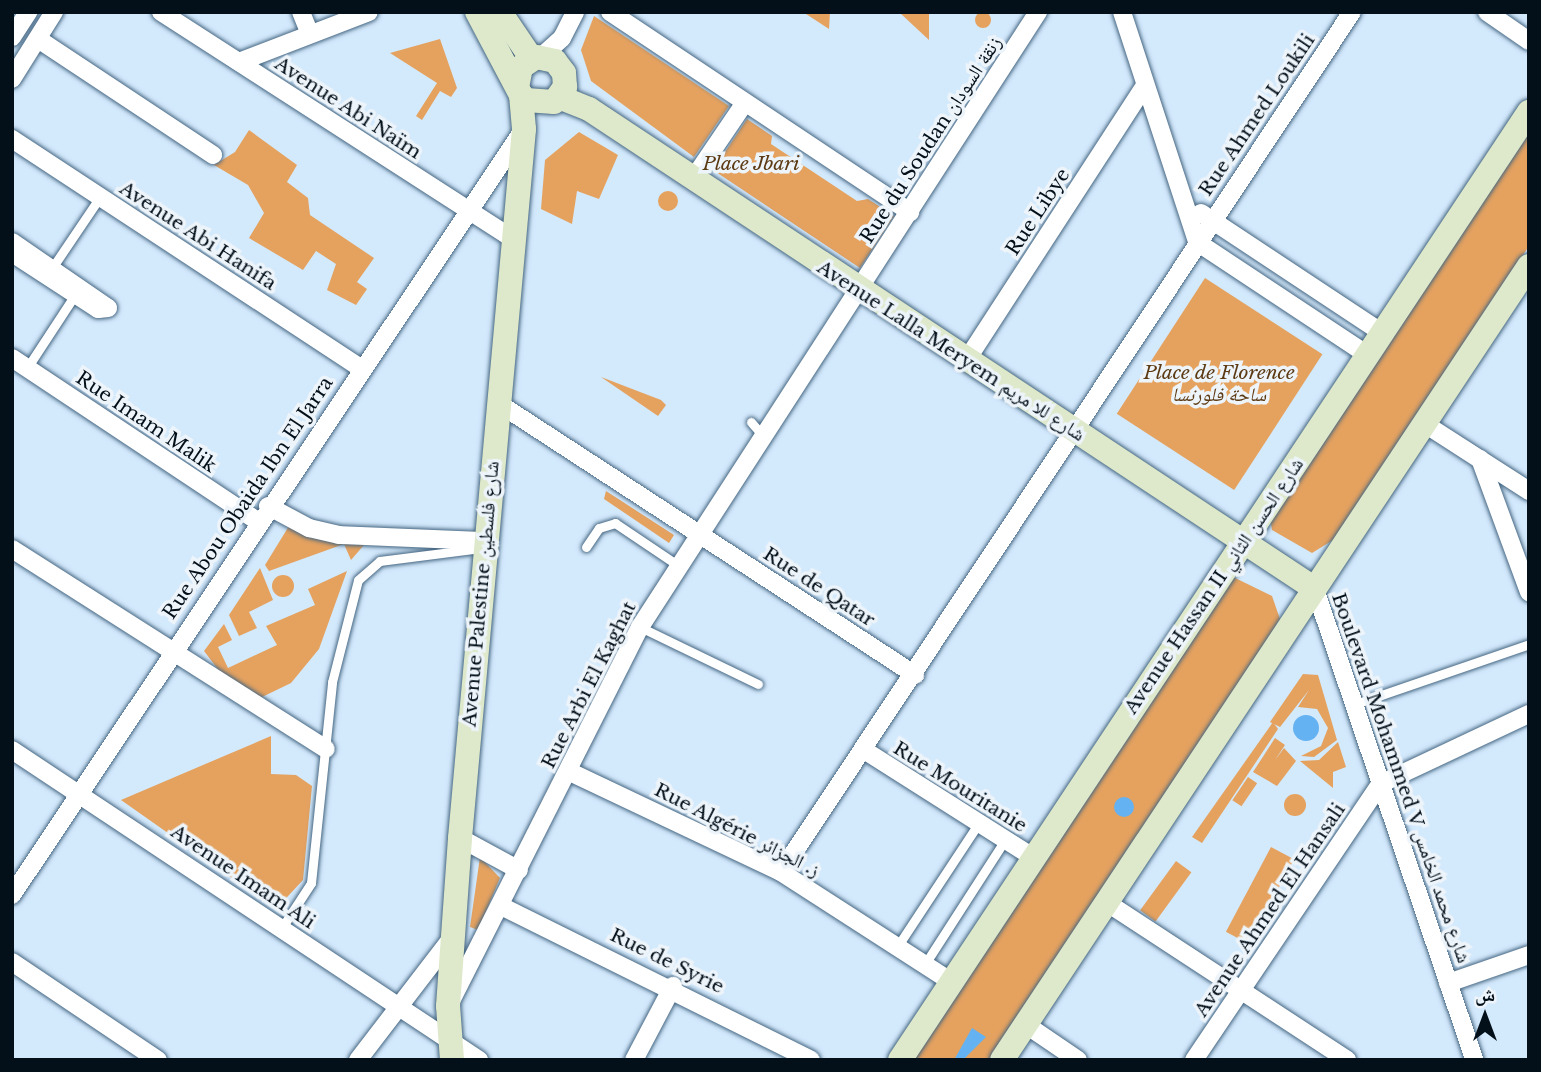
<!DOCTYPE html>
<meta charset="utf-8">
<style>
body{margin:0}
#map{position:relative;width:1541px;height:1072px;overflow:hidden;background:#d3e9fc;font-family:"Libre Baskerville","Noto Naskh Arabic",serif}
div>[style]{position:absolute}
.green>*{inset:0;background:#e5a25f;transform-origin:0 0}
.round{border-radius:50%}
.water>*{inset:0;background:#64b2f1}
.roads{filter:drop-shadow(0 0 2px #456682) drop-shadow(0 0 2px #456682)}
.lane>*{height:9px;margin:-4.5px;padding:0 4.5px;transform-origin:4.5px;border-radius:4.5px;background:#fff}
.street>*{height:18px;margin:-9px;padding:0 9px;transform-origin:9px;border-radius:9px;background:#fff}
.secondary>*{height:24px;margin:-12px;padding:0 12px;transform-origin:12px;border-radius:12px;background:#dee8ca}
span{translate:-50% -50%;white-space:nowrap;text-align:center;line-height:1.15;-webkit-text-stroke:7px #edf4fa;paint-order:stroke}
.street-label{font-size:19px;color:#030f19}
.park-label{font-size:19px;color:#5c3a13;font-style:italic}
.frame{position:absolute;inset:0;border:14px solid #030f19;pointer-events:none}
.north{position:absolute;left:1450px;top:981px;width:70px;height:70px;-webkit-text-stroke:5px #edf4fa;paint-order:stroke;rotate:0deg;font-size:19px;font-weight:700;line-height:28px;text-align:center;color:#030f19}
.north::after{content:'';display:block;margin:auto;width:24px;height:32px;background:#030f19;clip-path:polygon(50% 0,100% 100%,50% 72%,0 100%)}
</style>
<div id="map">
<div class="green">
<i class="round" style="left:975px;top:12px;width:16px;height:16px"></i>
<i style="clip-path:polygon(803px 12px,830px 12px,829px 29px)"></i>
<i style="clip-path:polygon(929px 12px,929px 40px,900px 13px,900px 12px)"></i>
<i style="clip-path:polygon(594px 16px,729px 106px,694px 157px,591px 81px,581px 50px)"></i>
<i style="clip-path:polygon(440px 39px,457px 88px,451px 97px,440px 91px,422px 120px,416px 116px,437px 83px,390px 53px)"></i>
<i style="clip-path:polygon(1529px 114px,1529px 246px,1338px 537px,1312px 553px,1272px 530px,1270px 517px)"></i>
<i style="clip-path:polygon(747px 119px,772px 136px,771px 144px,857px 201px,868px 199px,894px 216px,860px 268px,713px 170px)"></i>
<i style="clip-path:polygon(249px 130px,297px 165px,287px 182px,308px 198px,310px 215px,374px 258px,357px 282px,367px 289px,356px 305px,327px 290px,336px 264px,316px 251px,303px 270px,249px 238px,264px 213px,248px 185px,214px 165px,235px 152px)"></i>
<i style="clip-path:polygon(579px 132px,618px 155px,599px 199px,577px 191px,572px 224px,541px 209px,545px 160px)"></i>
<i class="round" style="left:658px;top:191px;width:20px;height:20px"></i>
<i style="left:1205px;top:278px;width:140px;height:162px;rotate:33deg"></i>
<i style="clip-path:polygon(601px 377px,661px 400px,666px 405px,658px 416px)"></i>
<i style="clip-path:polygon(606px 491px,674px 535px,669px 543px,604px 499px)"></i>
<i style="clip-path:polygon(289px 526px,313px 538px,322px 531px,471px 545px,364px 545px,351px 560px,344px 544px,269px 571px,265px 565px)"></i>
<i style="clip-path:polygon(260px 568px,273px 600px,249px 612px,257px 628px,239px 636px,229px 615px)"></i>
<i style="clip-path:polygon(347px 571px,319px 649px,291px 683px,258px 699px,220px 672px,204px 651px,224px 624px,232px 640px,218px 647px,228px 668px,277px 645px,266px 626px,315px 605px,308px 589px)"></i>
<i class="round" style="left:272px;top:575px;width:22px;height:22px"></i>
<i style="clip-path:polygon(1229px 575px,1272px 596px,1280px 619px,1000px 1060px,900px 1060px)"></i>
<i style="clip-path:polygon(1303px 674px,1318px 675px,1337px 740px,1314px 757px,1301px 756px,1321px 746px,1328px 728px,1317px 709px,1298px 707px,1309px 690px,1280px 727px,1270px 722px)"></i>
<i style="clip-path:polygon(1273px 722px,1278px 729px,1202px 843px,1192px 837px)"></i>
<i style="clip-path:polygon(271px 736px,271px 774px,296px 775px,312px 786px,303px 880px,276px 909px,121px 800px)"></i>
<i style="clip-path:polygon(1275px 738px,1285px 745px,1275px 760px,1284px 748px,1296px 761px,1277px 786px,1253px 772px)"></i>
<i style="clip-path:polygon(1338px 742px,1346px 767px,1333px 772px,1333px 788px,1300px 761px,1319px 760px)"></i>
<i style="left:1248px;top:777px;width:11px;height:28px;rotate:34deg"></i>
<i class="round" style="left:1284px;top:794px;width:22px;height:22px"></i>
<i style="left:1271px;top:847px;width:26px;height:96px;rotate:28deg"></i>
<i style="clip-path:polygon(480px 857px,500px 878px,478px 930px,470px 927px)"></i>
<i style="left:1176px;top:861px;width:19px;height:61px;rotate:36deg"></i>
</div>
<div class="water">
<i class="round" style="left:1293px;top:715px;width:26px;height:26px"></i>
<i class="round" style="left:1114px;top:797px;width:20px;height:20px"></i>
<i style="clip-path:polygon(972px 1028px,986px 1037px,963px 1060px,954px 1060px)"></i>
</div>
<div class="roads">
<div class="lane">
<i style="left:50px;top:271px;width:89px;rotate:-56deg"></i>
<i style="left:27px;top:368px;width:90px;rotate:-56.8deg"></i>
<i style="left:751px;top:422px;width:18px;rotate:49deg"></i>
<i style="left:586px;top:547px;width:23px;rotate:-56deg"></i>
<i style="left:599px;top:528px;width:17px;rotate:-17deg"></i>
<i style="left:615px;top:523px;width:77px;rotate:33.9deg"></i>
<i style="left:640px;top:627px;width:131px;rotate:25.8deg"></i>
<i style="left:1355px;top:704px;width:184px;rotate:-19deg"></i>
<i style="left:281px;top:929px;width:55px;rotate:-56.9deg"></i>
<i style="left:311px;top:883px;width:202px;rotate:-84deg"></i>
<i style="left:332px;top:682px;width:105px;rotate:-75.7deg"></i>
<i style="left:358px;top:580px;width:29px;rotate:-41deg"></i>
<i style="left:380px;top:561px;width:103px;rotate:-7.3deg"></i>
<i style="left:899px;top:944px;width:144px;rotate:-56.6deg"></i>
<i style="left:925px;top:964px;width:148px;rotate:-57.2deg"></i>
</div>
<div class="street">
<i style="left:161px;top:12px;width:419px;rotate:32.8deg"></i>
<i style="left:301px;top:12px;width:24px;rotate:68deg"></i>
<i style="left:610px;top:12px;width:361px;rotate:33.7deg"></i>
<i style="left:1122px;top:12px;width:242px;rotate:71.9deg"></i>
<i style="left:1197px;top:242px;width:205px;rotate:33.5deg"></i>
<i style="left:1487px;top:12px;width:51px;rotate:34.6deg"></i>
<i style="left:12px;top:37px;width:30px;rotate:-57deg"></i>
<i style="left:38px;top:39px;width:210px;rotate:33.5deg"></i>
<i style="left:541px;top:57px;width:28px;rotate:-42deg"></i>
<i style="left:562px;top:38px;width:29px;rotate:-63deg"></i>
<i style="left:239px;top:62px;width:139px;rotate:-21deg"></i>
<i style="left:12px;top:79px;width:79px;rotate:-57.9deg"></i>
<i style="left:12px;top:139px;width:417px;rotate:33.3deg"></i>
<i style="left:693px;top:179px;width:91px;rotate:-55.8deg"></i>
<i style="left:1201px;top:213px;width:217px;rotate:33.5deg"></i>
<i style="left:12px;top:242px;width:116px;rotate:34.5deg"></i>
<i style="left:108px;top:308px;width:10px;rotate:174deg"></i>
<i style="left:98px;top:309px;width:103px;rotate:-146.9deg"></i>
<i style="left:12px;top:358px;width:294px;rotate:33.6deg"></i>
<i style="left:966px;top:361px;width:329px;rotate:-57deg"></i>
<i style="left:498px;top:403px;width:498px;rotate:33.1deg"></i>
<i style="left:1425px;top:424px;width:124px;rotate:32.8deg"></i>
<i style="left:1480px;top:459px;width:142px;rotate:69.8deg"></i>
<i style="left:268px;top:506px;width:47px;rotate:28.2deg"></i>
<i style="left:309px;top:528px;width:31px;rotate:13deg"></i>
<i style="left:339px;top:535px;width:146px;rotate:2.4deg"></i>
<i style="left:12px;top:549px;width:372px;rotate:32.5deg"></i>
<i style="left:1315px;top:589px;width:497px;rotate:71.3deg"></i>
<i style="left:12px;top:750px;width:561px;rotate:33.58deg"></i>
<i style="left:864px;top:750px;width:201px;rotate:32.4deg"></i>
<i style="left:568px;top:771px;width:236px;rotate:25.4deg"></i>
<i style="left:781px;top:872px;width:203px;rotate:32.8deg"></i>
<i style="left:1380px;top:784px;width:165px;rotate:-25.2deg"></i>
<i style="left:460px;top:838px;width:67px;rotate:28.5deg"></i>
<i style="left:781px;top:872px;width:1032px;rotate:-56.42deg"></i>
<i style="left:12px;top:895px;width:918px;rotate:-56.24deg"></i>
<i style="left:1106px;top:902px;width:288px;rotate:33.2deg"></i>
<i style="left:501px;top:906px;width:346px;rotate:26.4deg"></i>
<i style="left:12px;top:962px;width:176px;rotate:33.9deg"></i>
<i style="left:1448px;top:983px;width:86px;rotate:-19.1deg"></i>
<i style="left:450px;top:1003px;width:421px;rotate:-63.2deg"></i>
<i style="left:640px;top:627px;width:733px;rotate:-57.09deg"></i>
<i style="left:1025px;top:1024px;width:64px;rotate:34.2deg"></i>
<i style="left:358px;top:1060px;width:153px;rotate:-52.5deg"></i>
<i style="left:634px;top:1060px;width:84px;rotate:-62.2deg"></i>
<i style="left:1194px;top:1060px;width:333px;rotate:-56deg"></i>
</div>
<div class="secondary">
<i style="left:477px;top:12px;width:94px;rotate:62.1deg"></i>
<i style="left:521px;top:95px;width:7px;rotate:45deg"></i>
<i style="left:526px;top:100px;width:28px;rotate:4deg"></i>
<i style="left:554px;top:102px;width:19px;rotate:-54deg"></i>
<i style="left:565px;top:87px;width:14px;rotate:-94deg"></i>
<i style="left:564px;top:73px;width:15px;rotate:-127deg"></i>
<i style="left:555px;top:61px;width:19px;rotate:-168deg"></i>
<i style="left:536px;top:57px;width:18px;rotate:146deg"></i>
<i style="left:521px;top:67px;width:20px;rotate:101deg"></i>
<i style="left:500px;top:12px;width:57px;rotate:55.8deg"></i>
<i style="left:559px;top:97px;width:32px;rotate:22deg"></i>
<i style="left:589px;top:109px;width:870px;rotate:33.47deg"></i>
<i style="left:452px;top:1060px;width:54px;rotate:-94.2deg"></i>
<i style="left:448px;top:1006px;width:168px;rotate:-85.9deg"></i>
<i style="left:460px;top:838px;width:712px;rotate:-84.84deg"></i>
<i style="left:524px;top:129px;width:34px;rotate:-95deg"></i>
<i style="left:900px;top:1060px;width:1138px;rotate:-56.44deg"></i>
<i style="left:1002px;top:1060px;width:953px;rotate:-56.43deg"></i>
</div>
</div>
<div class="street-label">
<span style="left:348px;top:108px;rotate:33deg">Avenue Abi Naïm</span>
<span style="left:1257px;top:115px;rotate:-56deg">Rue Ahmed Loukili</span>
<span style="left:931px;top:140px;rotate:-57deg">Rue du Soudan زنقة السودان</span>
<span style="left:1038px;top:212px;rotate:-57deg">Rue Libye</span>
<span style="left:198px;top:236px;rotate:33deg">Avenue Abi Hanifa</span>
<span style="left:951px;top:351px;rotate:33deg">Avenue Lalla Meryem شارع للا مريم</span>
<span style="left:146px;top:422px;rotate:34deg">Rue Imam Malik</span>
<span style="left:248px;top:498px;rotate:-56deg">Rue Abou Obaida Ibn El Jarra</span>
<span style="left:1214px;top:586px;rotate:-56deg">Avenue Hassan II شارع الحسن الثاني</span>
<span style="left:819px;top:587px;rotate:33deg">Rue de Qatar</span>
<span style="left:481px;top:594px;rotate:-85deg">Avenue Palestine شارع فلسطين</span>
<span style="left:589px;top:685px;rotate:-63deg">Rue Arbi El Kaghat</span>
<span style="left:1401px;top:778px;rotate:71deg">Boulevard Mohammed V شارع محمد الخامس</span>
<span style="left:960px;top:787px;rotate:32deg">Rue Mouritanie</span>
<span style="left:737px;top:830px;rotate:27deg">Rue Algérie ز. الجزائر</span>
<span style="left:243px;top:877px;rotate:34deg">Avenue Imam Ali</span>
<span style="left:1270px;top:910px;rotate:-56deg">Avenue Ahmed El Hansali</span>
<span style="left:667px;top:961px;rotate:26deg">Rue de Syrie</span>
</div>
<div class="park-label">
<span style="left:751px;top:164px">Place Jbari</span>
<span style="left:1219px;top:384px">Place de Florence<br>ساحة فلورنسا</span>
</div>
<div class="frame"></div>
<div class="north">ش</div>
</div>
